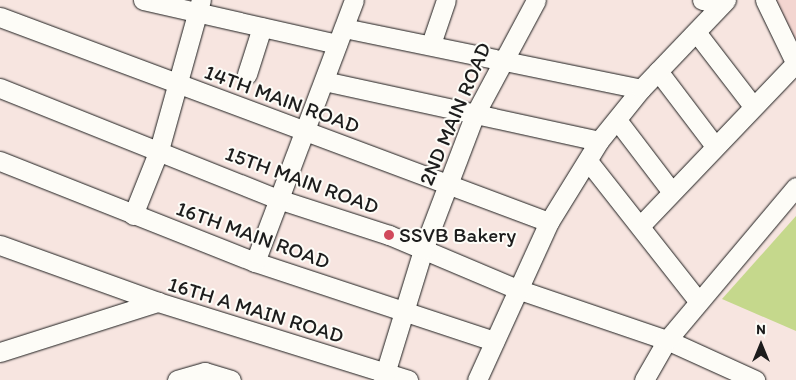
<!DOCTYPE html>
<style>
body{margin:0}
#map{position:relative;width:796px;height:380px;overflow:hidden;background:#f7e5e0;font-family:Itim,sans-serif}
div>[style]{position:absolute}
.built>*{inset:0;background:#f3d5d0}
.green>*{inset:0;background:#c5d88c}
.roads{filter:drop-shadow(0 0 1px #1c1c1c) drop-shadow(0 0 1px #1c1c1c)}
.minor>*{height:19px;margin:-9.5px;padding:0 9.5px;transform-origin:9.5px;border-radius:9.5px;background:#fdfcf7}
.dots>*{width:14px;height:14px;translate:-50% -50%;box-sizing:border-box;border:2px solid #fdfcf7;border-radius:50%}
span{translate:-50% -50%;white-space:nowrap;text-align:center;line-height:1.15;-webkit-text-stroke:4px #fdfcf7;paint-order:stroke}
.street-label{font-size:21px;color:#1c1c1c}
.poi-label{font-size:21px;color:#1c1c1c}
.left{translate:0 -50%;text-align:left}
.north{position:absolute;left:736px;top:320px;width:50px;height:50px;-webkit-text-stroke:4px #fdfcf7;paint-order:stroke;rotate:0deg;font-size:14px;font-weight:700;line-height:20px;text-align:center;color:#1c1c1c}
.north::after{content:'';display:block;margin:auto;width:18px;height:22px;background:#1c1c1c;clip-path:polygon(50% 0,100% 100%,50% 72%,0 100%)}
</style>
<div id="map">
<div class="built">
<i style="clip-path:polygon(774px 0,796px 0,796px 42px)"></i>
</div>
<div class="green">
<i style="clip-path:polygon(796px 216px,796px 331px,722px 299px)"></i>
</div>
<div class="roads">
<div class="minor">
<i style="left:143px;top:0;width:199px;rotate:12.8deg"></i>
<i style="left:702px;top:0;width:20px;rotate:11deg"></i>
<i style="left:765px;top:0;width:71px;rotate:64.2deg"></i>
<i style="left:0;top:17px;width:586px;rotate:20.48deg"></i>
<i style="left:344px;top:28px;width:303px;rotate:11.6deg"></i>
<i style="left:696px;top:32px;width:93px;rotate:52.4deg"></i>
<i style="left:431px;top:44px;width:46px;rotate:-71.2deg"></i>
<i style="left:658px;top:71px;width:94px;rotate:52.8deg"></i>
<i style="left:247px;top:74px;width:49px;rotate:-72.3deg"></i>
<i style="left:324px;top:81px;width:281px;rotate:12.3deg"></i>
<i style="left:0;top:88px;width:299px;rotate:21.8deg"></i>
<i style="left:278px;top:199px;width:117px;rotate:18deg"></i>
<i style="left:389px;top:235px;width:139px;rotate:22.9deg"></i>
<i style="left:517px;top:289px;width:158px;rotate:18.8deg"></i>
<i style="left:667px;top:340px;width:97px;rotate:24.4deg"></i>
<i style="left:617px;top:120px;width:89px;rotate:52.7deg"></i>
<i style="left:0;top:161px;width:274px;rotate:21.6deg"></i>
<i style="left:255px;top:262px;width:252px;rotate:18.3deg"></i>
<i style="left:588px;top:161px;width:179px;rotate:51.8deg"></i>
<i style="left:133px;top:215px;width:70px;rotate:-68.2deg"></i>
<i style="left:159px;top:150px;width:156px;rotate:-74.4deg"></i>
<i style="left:640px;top:226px;width:226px;rotate:-46.3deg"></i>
<i style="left:0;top:245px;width:168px;rotate:19.8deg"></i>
<i style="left:255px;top:262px;width:280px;rotate:-69.3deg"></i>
<i style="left:0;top:352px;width:166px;rotate:-17.6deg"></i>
<i style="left:158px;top:302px;width:262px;rotate:17.3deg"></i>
<i style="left:177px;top:380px;width:29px;rotate:-16deg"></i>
<i style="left:205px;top:372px;width:27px;rotate:17deg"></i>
<i style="left:383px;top:380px;width:136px;rotate:-72.9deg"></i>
<i style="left:423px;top:250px;width:146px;rotate:-69.1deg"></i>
<i style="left:475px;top:114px;width:129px;rotate:-61.8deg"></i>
<i style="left:477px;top:380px;width:174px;rotate:-65.5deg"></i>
<i style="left:549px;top:222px;width:95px;rotate:-58.3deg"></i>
<i style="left:599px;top:141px;width:67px;rotate:-51.1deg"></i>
<i style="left:641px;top:89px;width:123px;rotate:-46.3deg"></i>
<i style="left:644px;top:380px;width:46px;rotate:-60.1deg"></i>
<i style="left:667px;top:340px;width:200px;rotate:-49.9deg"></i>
</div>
</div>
<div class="dots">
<i style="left:389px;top:235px;background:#d1495b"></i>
</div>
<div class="street-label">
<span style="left:282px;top:99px;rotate:20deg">14TH MAIN ROAD</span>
<span style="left:455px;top:114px;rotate:-67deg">2ND MAIN ROAD</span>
<span style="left:302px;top:180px;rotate:20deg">15TH MAIN ROAD</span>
<span style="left:253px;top:235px;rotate:20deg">16TH MAIN ROAD</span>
<span style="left:256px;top:310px;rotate:17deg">16TH A MAIN ROAD</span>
</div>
<div class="poi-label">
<span class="left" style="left:399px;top:235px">SSVB Bakery</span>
</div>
<div class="north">N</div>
</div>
